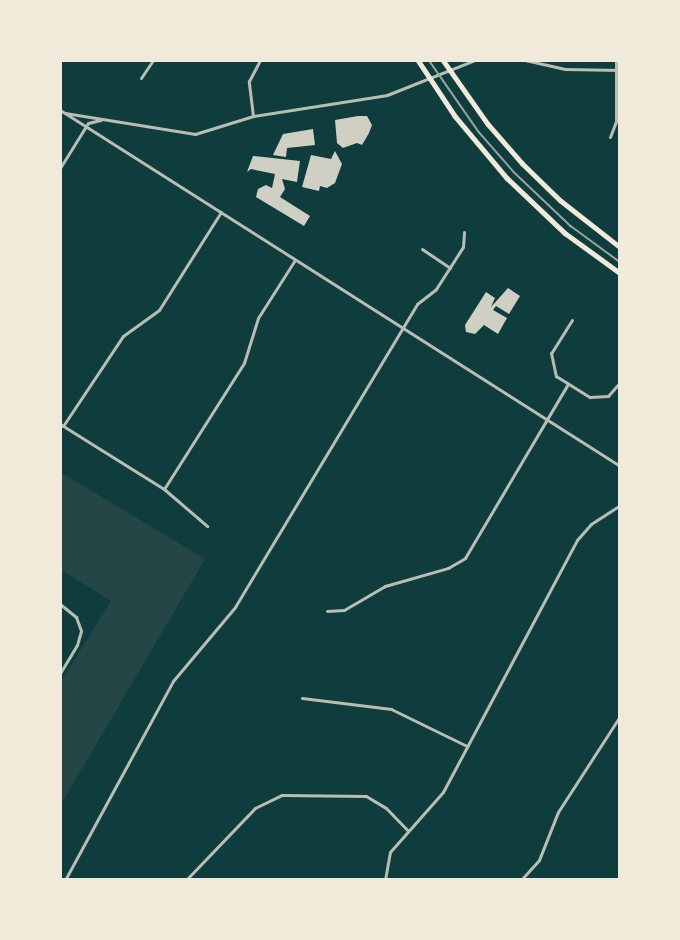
<!DOCTYPE html>
<style>
body{margin:0}
#map{position:relative;width:680px;height:940px;overflow:hidden;background:#0f3d3e;font-family:"Fira Sans",sans-serif}
div>[style]{position:absolute}
.green>*{inset:0;background:#244646}
.building>*{inset:0;background:#cfcfc3}
.minor>*{height:3px;margin:-1.5px;padding:0 1.5px;transform-origin:1.5px;border-radius:1.5px;background:#b8beb3}
.tertiary>*{height:3px;margin:-1.5px;padding:0 1.5px;transform-origin:1.5px;border-radius:1.5px;background:#b8beb3}
.motorway>*{height:4.5px;margin:-2.25px;padding:0 2.25px;transform-origin:2.25px;border-radius:2.25px;background:#f1e9da}
.rail>*{height:1.5px;margin:-0.75px;padding:0 0.75px;transform-origin:0.75px;border-radius:0.75px;background:#97a49c}
span{translate:-50% -50%;white-space:nowrap;text-align:center;line-height:1.15;-webkit-text-stroke:5px #f1e9da;paint-order:stroke}
.frame{position:absolute;inset:0;border:62px solid #f1e9da;pointer-events:none}
</style>
<div id="map">
<div class="green">
<i style="clip-path:polygon(60px 472px,205px 559px,60px 806px,60px 683px,111px 601px,60px 569px)"></i>
</div>
<div class="building">
<i style="clip-path:polygon(358px 116px,367px 116px,372px 125px,369px 133px,362px 145px,357px 143px,343px 148px,337px 143px,335px 120px)"></i>
<i style="clip-path:polygon(313px 129px,315px 145px,287px 148px,286px 157px,273px 155px,283px 134px)"></i>
<i style="clip-path:polygon(335px 151px,342px 164px,335px 183px,327px 188px,320px 186px,319px 191px,302px 187px,311px 155px,331px 159px)"></i>
<i style="clip-path:polygon(253px 156px,300px 161px,297px 182px,282px 179px,285px 189px,280px 197px,310px 216px,304px 226px,256px 197px,258px 189px,266px 185px,272px 188px,275px 174px,251px 169px,247px 172px)"></i>
<i style="clip-path:polygon(508px 288px,520px 296px,509px 314px,496px 306px,493px 310px,507px 318px,498px 334px,484px 325px,475px 334px,466px 332px,465px 325px,486px 292px,495px 298px,491px 307px)"></i>
</div>
<div class="minor">
<i style="left:141px;top:78px;width:22px;rotate:-56deg"></i>
<i style="left:253px;top:116px;width:35px;rotate:-97deg"></i>
<i style="left:249px;top:81px;width:24px;rotate:-62deg"></i>
<i style="left:610px;top:137px;width:17px;rotate:-69deg"></i>
<i style="left:616px;top:121px;width:61px;rotate:-90deg"></i>
<i style="left:60px;top:168px;width:53px;rotate:-58.1deg"></i>
<i style="left:88px;top:123px;width:13px;rotate:-13deg"></i>
<i style="left:422px;top:249px;width:34px;rotate:34deg"></i>
<i style="left:572px;top:320px;width:39px;rotate:122deg"></i>
<i style="left:551px;top:353px;width:24px;rotate:78deg"></i>
<i style="left:556px;top:376px;width:40px;rotate:32deg"></i>
<i style="left:590px;top:397px;width:18px;rotate:-3deg"></i>
<i style="left:608px;top:396px;width:18px;rotate:-49deg"></i>
<i style="left:60px;top:424px;width:123px;rotate:32deg"></i>
<i style="left:164px;top:489px;width:57px;rotate:40.7deg"></i>
<i style="left:63px;top:426px;width:108px;rotate:-56.3deg"></i>
<i style="left:123px;top:336px;width:44px;rotate:-35.8deg"></i>
<i style="left:159px;top:310px;width:116px;rotate:-57.7deg"></i>
<i style="left:164px;top:489px;width:149px;rotate:-57.6deg"></i>
<i style="left:244px;top:363px;width:47px;rotate:-72.7deg"></i>
<i style="left:258px;top:318px;width:69px;rotate:-57.5deg"></i>
<i style="left:60px;top:604px;width:21px;rotate:39deg"></i>
<i style="left:76px;top:617px;width:15px;rotate:70deg"></i>
<i style="left:81px;top:631px;width:15px;rotate:106deg"></i>
<i style="left:77px;top:645px;width:33px;rotate:121deg"></i>
<i style="left:327px;top:611px;width:17px;rotate:-3deg"></i>
<i style="left:344px;top:610px;width:48px;rotate:-30.3deg"></i>
<i style="left:385px;top:586px;width:66px;rotate:-15.9deg"></i>
<i style="left:448px;top:568px;width:20px;rotate:-30deg"></i>
<i style="left:465px;top:558px;width:202px;rotate:-59.4deg"></i>
<i style="left:302px;top:698px;width:90px;rotate:7deg"></i>
<i style="left:391px;top:709px;width:85px;rotate:26deg"></i>
<i style="left:65px;top:880px;width:226px;rotate:-61.5deg"></i>
<i style="left:173px;top:681px;width:97px;rotate:-50deg"></i>
<i style="left:235px;top:607px;width:353px;rotate:-59deg"></i>
<i style="left:417px;top:304px;width:24px;rotate:-38deg"></i>
<i style="left:436px;top:289px;width:50px;rotate:-57.3deg"></i>
<i style="left:463px;top:247px;width:15px;rotate:-86deg"></i>
<i style="left:186px;top:880px;width:100px;rotate:-46.2deg"></i>
<i style="left:255px;top:808px;width:30px;rotate:-26deg"></i>
<i style="left:282px;top:795px;width:84px;rotate:0.7deg"></i>
<i style="left:366px;top:796px;width:23px;rotate:31deg"></i>
<i style="left:386px;top:808px;width:32px;rotate:46deg"></i>
<i style="left:385px;top:880px;width:28px;rotate:-80deg"></i>
<i style="left:390px;top:852px;width:80px;rotate:-48.5deg"></i>
<i style="left:443px;top:792px;width:285px;rotate:-62deg"></i>
<i style="left:577px;top:540px;width:21px;rotate:-49deg"></i>
<i style="left:591px;top:524px;width:35px;rotate:-33deg"></i>
<i style="left:521px;top:880px;width:27px;rotate:-48deg"></i>
<i style="left:539px;top:860px;width:52px;rotate:-68.4deg"></i>
<i style="left:558px;top:812px;width:114px;rotate:-57.1deg"></i>
</div>
<div class="tertiary">
<i style="left:525px;top:60px;width:41px;rotate:12.7deg"></i>
<i style="left:565px;top:69px;width:55px;rotate:1deg"></i>
<i style="left:60px;top:110px;width:664px;rotate:32.44deg"></i>
<i style="left:65px;top:113px;width:132px;rotate:9.2deg"></i>
<i style="left:195px;top:134px;width:61px;rotate:-17.2deg"></i>
<i style="left:253px;top:116px;width:136px;rotate:-8.9deg"></i>
<i style="left:387px;top:95px;width:95px;rotate:-21.7deg"></i>
</div>
<div class="motorway">
<i style="left:418px;top:60px;width:67px;rotate:56.5deg"></i>
<i style="left:455px;top:116px;width:81px;rotate:50deg"></i>
<i style="left:507px;top:178px;width:80px;rotate:43.5deg"></i>
<i style="left:565px;top:233px;width:68px;rotate:36deg"></i>
<i style="left:443px;top:60px;width:78px;rotate:54.9deg"></i>
<i style="left:488px;top:124px;width:52px;rotate:48.9deg"></i>
<i style="left:522px;top:163px;width:53px;rotate:44.2deg"></i>
<i style="left:560px;top:200px;width:76px;rotate:38.1deg"></i>
</div>
<div class="rail">
<i style="left:429px;top:60px;width:88px;rotate:55.2deg"></i>
<i style="left:479px;top:132px;width:53px;rotate:48.8deg"></i>
<i style="left:514px;top:172px;width:79px;rotate:43.5deg"></i>
<i style="left:571px;top:226px;width:61px;rotate:36.3deg"></i>
</div>
<div class="frame"></div>
</div>
